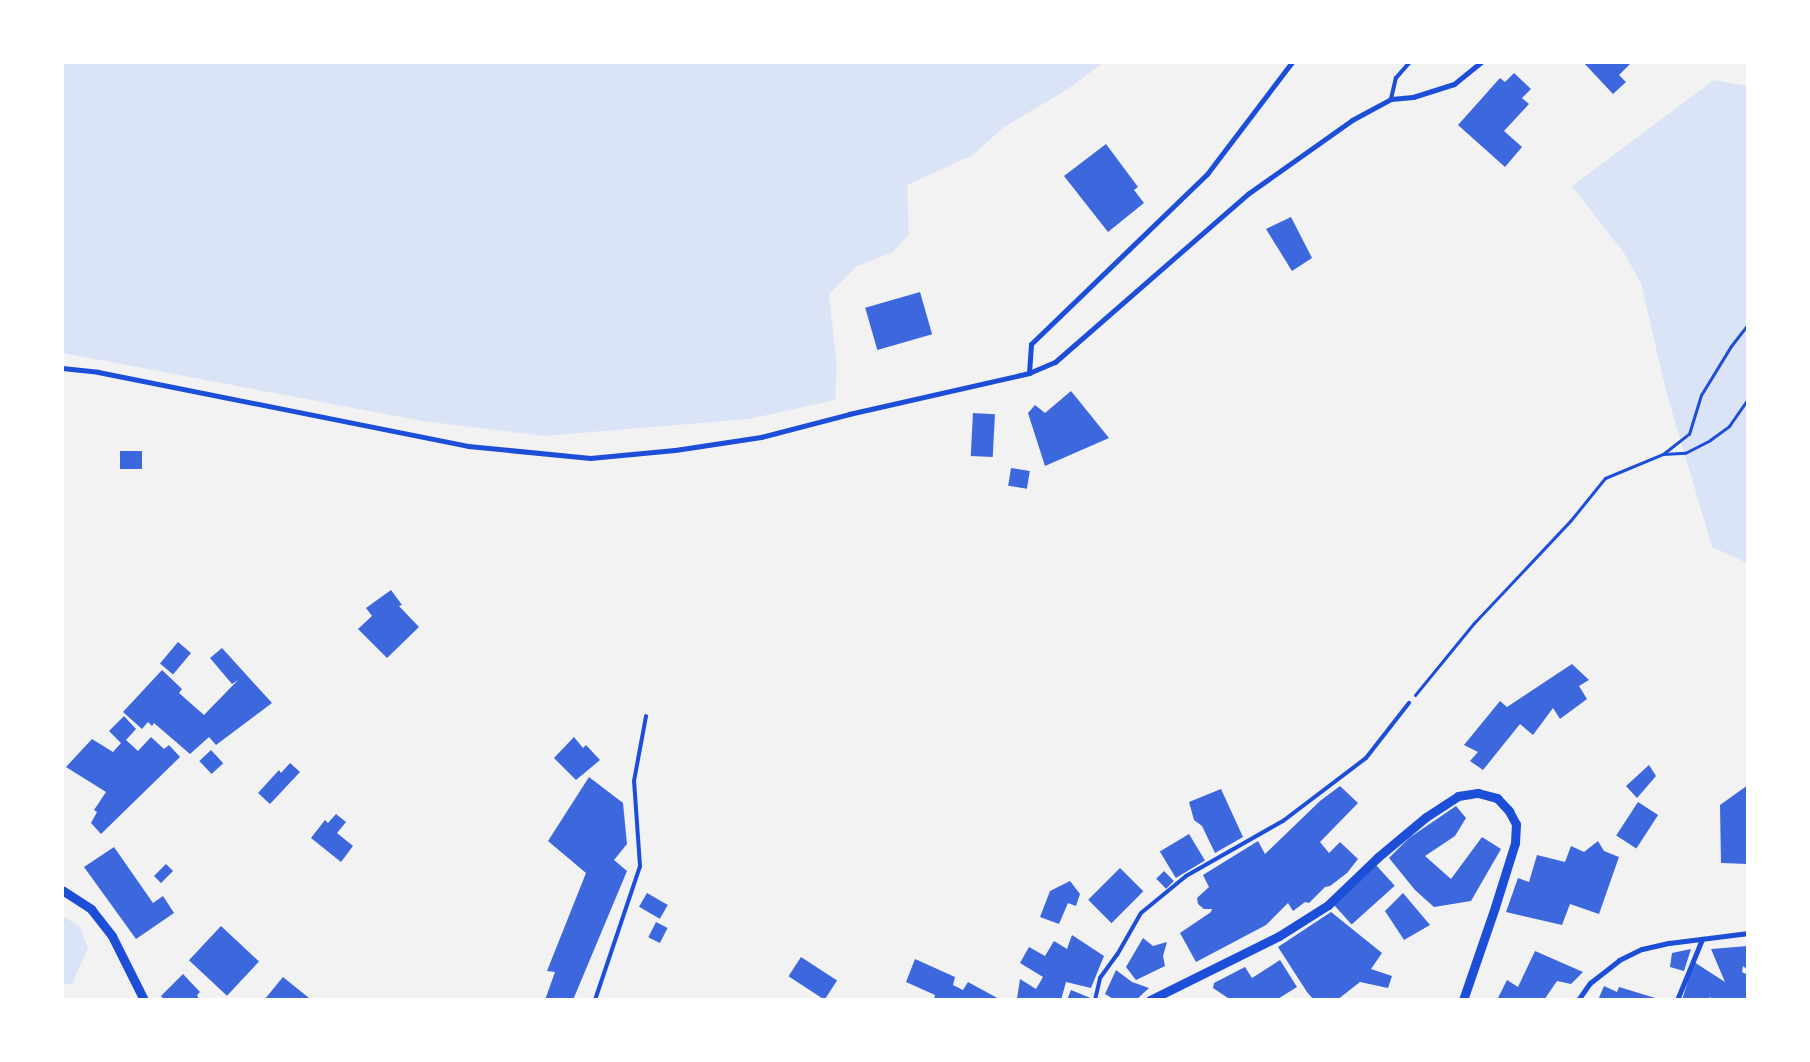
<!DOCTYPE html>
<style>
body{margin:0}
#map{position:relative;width:1810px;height:1062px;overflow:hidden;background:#f2f2f2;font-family:"Open Sans",sans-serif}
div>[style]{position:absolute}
.green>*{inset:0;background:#dbe4f7}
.building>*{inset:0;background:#3d67dc;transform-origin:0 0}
.path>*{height:3px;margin:-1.5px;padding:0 1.5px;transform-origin:1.5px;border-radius:1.5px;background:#1d4ed8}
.service>*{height:4px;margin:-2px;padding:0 2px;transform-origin:2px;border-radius:2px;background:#1d4ed8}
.minor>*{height:5px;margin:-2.5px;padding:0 2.5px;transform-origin:2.5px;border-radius:2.5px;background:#1d4ed8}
.tertiary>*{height:9px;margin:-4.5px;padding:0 4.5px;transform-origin:4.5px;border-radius:4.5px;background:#1d4ed8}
span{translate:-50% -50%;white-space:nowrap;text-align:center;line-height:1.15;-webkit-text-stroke:4px #fff;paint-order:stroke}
.frame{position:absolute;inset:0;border:64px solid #fff;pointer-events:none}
</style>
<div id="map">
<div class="green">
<i style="clip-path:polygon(62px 63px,63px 62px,1103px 63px,1068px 89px,1004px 127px,973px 155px,907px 185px,909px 234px,893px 252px,856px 267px,829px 294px,837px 366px,835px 400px,749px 419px,544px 436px,422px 421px,63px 353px)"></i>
<i style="clip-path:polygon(1714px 80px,1747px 86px,1747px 563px,1712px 547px,1666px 391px,1641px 283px,1624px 253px,1572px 186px)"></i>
<i style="clip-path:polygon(62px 915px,80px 927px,88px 948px,72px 984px,63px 984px)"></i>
</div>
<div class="building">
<i style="clip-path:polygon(1583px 62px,1632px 62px,1619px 75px,1626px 82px,1613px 94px)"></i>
<i style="clip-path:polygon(1514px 73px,1531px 89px,1522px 98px,1529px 104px,1504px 131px,1522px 147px,1505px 167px,1458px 125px,1500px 78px,1505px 82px)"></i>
<i style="clip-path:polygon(1106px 144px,1138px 187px,1134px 190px,1144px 203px,1108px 232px,1064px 176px)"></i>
<i style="clip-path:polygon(1291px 217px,1312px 258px,1292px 271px,1266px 229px)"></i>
<i style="left:920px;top:292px;width:44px;height:57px;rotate:74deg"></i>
<i style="clip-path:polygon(1071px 391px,1109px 438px,1045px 466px,1028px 413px,1035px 405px,1045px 413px)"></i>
<i style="left:973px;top:413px;width:22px;height:43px;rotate:3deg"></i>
<i style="left:120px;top:451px;width:22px;height:18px"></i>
<i style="left:1011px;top:468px;width:19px;height:18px;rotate:9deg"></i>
<i style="clip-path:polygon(391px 590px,402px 605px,399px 606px,419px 627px,387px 658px,358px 629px,372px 616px,366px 608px)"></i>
<i style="left:178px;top:642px;width:17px;height:28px;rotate:40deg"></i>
<i style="clip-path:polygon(222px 648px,272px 703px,216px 745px,209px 737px,190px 754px,154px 723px,152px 726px,148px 722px,142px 729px,123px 712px,162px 670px,182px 689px,179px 693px,204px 715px,238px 680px,232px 684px,210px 658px)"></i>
<i style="clip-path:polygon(1572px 664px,1589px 680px,1579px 686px,1587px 699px,1560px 719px,1553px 708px,1533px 735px,1520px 724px,1483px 770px,1470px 761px,1478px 752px,1464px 745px,1500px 701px,1507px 707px)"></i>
<i style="clip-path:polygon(124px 716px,136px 729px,126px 740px,138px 751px,151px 737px,164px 749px,169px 745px,180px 757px,101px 834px,91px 823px,97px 812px,94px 810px,106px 792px,66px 767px,92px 739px,113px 752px,121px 743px,109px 731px)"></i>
<i style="clip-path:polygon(574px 737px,583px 748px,586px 745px,600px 760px,576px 780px,554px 758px)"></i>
<i style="left:211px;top:750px;width:18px;height:16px;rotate:47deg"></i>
<i style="clip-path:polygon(290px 763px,300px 772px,270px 804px,258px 793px,279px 770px,281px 773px)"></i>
<i style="clip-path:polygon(1649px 765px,1656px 776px,1637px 798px,1626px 786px)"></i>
<i style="clip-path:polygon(589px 777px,623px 803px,627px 844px,614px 860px,627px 871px,573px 1000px,545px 1000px,555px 972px,547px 971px,586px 873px,548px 841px)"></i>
<i style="clip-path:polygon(1748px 785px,1748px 864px,1721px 863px,1720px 805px)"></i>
<i style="clip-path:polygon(1340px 786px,1358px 803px,1320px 842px,1329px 853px,1340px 842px,1358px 859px,1347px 873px,1330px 886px,1325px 887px,1309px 903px,1305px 902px,1293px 911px,1288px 903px,1266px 925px,1196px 962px,1180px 933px,1211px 912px,1212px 909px,1204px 909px,1198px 904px,1197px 898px,1209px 887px,1203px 875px,1258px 841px,1265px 854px,1320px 801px)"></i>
<i style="clip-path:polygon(1221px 789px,1243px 837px,1215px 853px,1202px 826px,1194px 820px,1189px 802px)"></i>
<i style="left:1638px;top:802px;width:24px;height:40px;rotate:33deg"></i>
<i style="clip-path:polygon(1456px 806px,1466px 818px,1455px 836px,1425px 856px,1451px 879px,1482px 837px,1501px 849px,1471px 901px,1434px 907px,1415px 890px,1389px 858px,1409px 838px)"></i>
<i style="clip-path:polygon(336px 814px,346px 822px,337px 833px,353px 846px,341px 862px,311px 838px,325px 820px,328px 823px)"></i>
<i style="left:1189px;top:834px;width:31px;height:34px;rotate:59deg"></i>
<i style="clip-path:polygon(1598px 841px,1604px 851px,1619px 857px,1599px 914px,1570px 904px,1562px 925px,1506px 912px,1518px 878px,1529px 882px,1537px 855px,1565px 862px,1571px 846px,1584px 852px)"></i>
<i style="clip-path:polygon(114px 847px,153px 903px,163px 896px,174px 913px,136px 939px,84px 867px)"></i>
<i style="left:166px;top:864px;width:10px;height:17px;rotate:45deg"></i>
<i style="left:1376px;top:865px;width:28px;height:58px;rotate:48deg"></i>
<i style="left:1120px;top:868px;width:33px;height:45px;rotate:45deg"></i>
<i style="left:1164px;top:871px;width:14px;height:11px;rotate:45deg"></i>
<i style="clip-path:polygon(1070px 881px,1080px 894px,1076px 906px,1068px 903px,1059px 924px,1040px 917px,1050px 891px)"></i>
<i style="left:647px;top:893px;width:24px;height:16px;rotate:30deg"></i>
<i style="clip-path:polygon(1403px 893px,1430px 925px,1404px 940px,1385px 911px)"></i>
<i style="clip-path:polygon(1331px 912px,1382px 953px,1371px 969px,1392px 976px,1388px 988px,1360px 982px,1337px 1000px,1314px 1000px,1307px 992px,1278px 947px)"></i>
<i style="left:656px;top:922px;width:13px;height:17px;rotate:27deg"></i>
<i style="left:221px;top:926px;width:52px;height:47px;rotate:43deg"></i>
<i style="clip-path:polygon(1072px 935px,1104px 956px,1091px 988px,1066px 982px,1061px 1000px,1017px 999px,1020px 979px,1036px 989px,1043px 977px,1020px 963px,1029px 947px,1045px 956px,1054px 941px,1067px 949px)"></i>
<i style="clip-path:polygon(1143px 938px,1153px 946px,1167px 942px,1163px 956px,1165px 966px,1136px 980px,1126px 967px)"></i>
<i style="clip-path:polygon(1748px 946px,1748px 970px,1743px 966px,1742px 972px,1748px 975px,1747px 1000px,1714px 1000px,1710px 997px,1708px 1000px,1682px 1000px,1694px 962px,1725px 982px,1711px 949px)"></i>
<i style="clip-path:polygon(1691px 949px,1684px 971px,1670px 967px,1672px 953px)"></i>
<i style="clip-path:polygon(1535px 951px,1583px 972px,1571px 984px,1557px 981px,1544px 1000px,1497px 1000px,1507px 980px,1518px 987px)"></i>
<i style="left:801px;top:957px;width:43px;height:23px;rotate:33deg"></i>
<i style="clip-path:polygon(915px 959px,955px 977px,953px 985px,963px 990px,968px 982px,1001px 1000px,934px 1000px,935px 995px,906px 982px)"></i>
<i style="clip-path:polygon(1280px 960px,1297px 987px,1276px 1000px,1231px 1000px,1213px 988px,1214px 983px,1245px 967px,1252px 978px)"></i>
<i style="clip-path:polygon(1116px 970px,1132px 982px,1149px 988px,1136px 1000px,1115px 1000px,1105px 994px)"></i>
<i style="clip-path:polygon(183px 974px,200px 992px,197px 995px,199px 1000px,164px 1000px,161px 996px)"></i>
<i style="clip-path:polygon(283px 977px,309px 998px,307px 1000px,264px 1000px)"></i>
<i style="clip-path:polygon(1604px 986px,1617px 992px,1619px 987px,1662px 1000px,1598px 1000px)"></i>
<i style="clip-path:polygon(1071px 990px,1093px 999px,1093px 1000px,1067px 1000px)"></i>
</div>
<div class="path">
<i style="left:1663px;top:454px;width:22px;rotate:-3deg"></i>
<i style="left:1685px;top:453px;width:28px;rotate:-27deg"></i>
<i style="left:1710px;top:440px;width:24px;rotate:-36deg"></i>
<i style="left:1729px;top:426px;width:33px;rotate:-55deg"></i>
<i style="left:1415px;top:695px;width:93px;rotate:-50.7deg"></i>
<i style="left:1474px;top:623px;width:141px;rotate:-46.7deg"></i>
<i style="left:1571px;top:520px;width:54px;rotate:-51deg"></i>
<i style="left:1605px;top:478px;width:63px;rotate:-22.5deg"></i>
<i style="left:1663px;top:454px;width:33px;rotate:-38deg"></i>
<i style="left:1689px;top:434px;width:41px;rotate:-72.9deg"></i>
<i style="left:1701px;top:395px;width:57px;rotate:-58.5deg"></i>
<i style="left:1731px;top:346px;width:28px;rotate:-52deg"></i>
</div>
<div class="service">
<i style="left:1391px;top:99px;width:22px;rotate:-77deg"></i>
<i style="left:1396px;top:78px;width:21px;rotate:-49deg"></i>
<i style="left:595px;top:1000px;width:141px;rotate:-71.4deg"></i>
<i style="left:640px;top:866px;width:85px;rotate:-94deg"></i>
<i style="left:634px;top:781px;width:66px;rotate:-79.5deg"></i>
<i style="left:1095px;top:1000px;width:23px;rotate:-77deg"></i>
<i style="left:1100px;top:978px;width:29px;rotate:-54deg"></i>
<i style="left:1117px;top:955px;width:48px;rotate:-60.3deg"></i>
<i style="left:1141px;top:913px;width:58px;rotate:-39.4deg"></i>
<i style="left:1186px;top:876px;width:112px;rotate:-29.6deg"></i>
<i style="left:1283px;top:821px;width:104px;rotate:-37.2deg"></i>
<i style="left:1366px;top:758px;width:70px;rotate:-52deg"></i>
</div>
<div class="minor">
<i style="left:62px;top:368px;width:36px;rotate:6deg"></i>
<i style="left:98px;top:372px;width:377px;rotate:11.3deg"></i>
<i style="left:468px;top:446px;width:123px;rotate:5.6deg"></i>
<i style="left:590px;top:458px;width:85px;rotate:-5.4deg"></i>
<i style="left:675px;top:450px;width:87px;rotate:-8.6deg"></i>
<i style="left:761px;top:437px;width:91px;rotate:-14.6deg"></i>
<i style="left:849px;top:414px;width:185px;rotate:-12.8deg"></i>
<i style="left:1029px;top:373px;width:28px;rotate:-23deg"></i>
<i style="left:1055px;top:362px;width:257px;rotate:-41.1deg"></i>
<i style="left:1249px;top:193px;width:126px;rotate:-35.3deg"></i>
<i style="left:1352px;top:120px;width:44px;rotate:-28.3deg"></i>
<i style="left:1391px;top:99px;width:22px;rotate:-5deg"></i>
<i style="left:1413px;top:97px;width:43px;rotate:-17.6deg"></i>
<i style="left:1454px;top:84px;width:35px;rotate:-39deg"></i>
<i style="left:1029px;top:373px;width:29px;rotate:-86deg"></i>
<i style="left:1031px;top:344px;width:245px;rotate:-44deg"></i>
<i style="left:1207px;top:174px;width:141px;rotate:-52.8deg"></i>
<i style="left:1578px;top:1000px;width:21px;rotate:-55deg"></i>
<i style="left:1590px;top:983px;width:37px;rotate:-38deg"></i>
<i style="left:1619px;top:960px;width:25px;rotate:-26deg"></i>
<i style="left:1642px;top:949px;width:28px;rotate:-13deg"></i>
<i style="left:1669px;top:943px;width:80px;rotate:-7.2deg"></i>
<i style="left:1677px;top:1000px;width:66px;rotate:-67.7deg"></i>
</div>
<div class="tertiary">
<i style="left:62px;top:890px;width:35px;rotate:33deg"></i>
<i style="left:91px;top:909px;width:34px;rotate:52deg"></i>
<i style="left:112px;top:936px;width:72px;rotate:63.4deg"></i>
<i style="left:1150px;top:1000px;width:144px;rotate:-26.4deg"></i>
<i style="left:1279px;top:936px;width:58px;rotate:-32.3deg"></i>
<i style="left:1328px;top:905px;width:69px;rotate:-43.8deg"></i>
<i style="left:1378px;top:857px;width:62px;rotate:-39.8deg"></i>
<i style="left:1426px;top:817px;width:38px;rotate:-33deg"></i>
<i style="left:1458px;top:796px;width:20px;rotate:-9deg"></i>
<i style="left:1478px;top:793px;width:20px;rotate:15deg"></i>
<i style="left:1497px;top:798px;width:18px;rotate:47deg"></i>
<i style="left:1509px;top:811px;width:15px;rotate:62deg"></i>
<i style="left:1516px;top:824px;width:19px;rotate:93deg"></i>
<i style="left:1515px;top:843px;width:67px;rotate:107.4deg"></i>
<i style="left:1495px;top:907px;width:98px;rotate:109deg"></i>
</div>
<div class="frame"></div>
</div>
